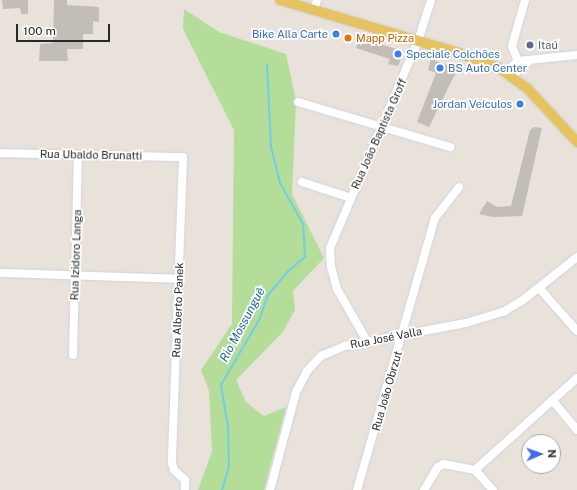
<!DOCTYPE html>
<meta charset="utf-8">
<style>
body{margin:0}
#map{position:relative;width:577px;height:490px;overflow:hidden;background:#e9e2da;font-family:"Public Sans",sans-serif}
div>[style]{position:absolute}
.green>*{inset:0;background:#b3dd99}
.stream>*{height:2px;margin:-1px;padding:0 1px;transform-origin:1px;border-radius:1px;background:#72cde6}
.building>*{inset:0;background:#c2bdb6}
.roads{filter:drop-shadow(0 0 1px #cfd3e0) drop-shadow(0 0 1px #cfd3e0)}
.minor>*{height:8px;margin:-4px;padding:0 4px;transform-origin:4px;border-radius:4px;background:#fff}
.major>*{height:10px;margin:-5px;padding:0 5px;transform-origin:5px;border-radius:5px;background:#e7c261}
.dots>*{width:11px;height:11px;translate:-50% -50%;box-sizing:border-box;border:2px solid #fff;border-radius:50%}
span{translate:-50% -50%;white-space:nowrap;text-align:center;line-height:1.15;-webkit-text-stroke:3.5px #fff;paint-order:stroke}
.shop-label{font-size:11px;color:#366cbe}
.right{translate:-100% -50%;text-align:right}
.left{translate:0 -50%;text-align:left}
.food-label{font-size:11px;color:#c56008}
.service-label{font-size:11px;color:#4e5e75}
.street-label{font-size:11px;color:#282828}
.water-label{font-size:12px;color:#156a8e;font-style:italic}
.north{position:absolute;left:521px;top:434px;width:40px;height:40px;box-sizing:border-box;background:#fff;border:1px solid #a9a9a9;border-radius:50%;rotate:88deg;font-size:11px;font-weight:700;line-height:16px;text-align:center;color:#282828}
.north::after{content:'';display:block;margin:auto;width:14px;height:18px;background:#426aee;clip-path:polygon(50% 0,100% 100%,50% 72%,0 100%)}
.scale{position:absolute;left:16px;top:24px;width:94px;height:18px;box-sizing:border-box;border:2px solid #282828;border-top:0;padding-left:5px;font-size:12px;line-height:14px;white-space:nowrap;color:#282828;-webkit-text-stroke:3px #fff;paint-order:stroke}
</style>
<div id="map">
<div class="green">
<i style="clip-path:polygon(184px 9px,219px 32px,286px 54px,296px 101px,292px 194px,324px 258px,293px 291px,295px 310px,282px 333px,236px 380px,246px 402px,264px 416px,286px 407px,264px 490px,198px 490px,212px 451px,209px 391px,201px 370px,232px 324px,234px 130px,183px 29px)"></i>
</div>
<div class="stream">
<i style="left:222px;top:490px;width:24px;rotate:-73deg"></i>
<i style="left:229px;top:467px;width:40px;rotate:-91.4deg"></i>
<i style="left:228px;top:427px;width:43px;rotate:-99.5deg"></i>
<i style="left:221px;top:385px;width:75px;rotate:-59.7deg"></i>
<i style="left:259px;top:320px;width:27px;rotate:-70deg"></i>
<i style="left:268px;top:295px;width:30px;rotate:-50deg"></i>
<i style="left:287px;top:272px;width:23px;rotate:-40deg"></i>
<i style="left:305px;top:257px;width:33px;rotate:-93deg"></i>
<i style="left:303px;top:224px;width:47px;rotate:-119.3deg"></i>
<i style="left:280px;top:183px;width:37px;rotate:-104deg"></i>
<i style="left:271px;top:147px;width:82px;rotate:-92.8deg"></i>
</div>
<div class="building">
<i style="clip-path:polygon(2px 0,28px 0,28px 14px,21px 14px,20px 8px,3px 9px)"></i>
<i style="clip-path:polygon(54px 0,67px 0,67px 5px,99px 7px,99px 22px,93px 21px,93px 34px,83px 34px,83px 49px,67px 49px,68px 61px,39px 61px,40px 44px,53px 43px)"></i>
<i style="clip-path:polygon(360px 38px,400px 50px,403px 54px,398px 66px,388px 64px,390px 59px,356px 48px)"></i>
<i style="clip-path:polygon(431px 59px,452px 67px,455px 74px,429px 127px,417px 122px,436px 73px,428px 70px)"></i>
<i style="clip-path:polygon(534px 127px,542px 128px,522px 216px,493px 217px,479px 214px,487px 201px,497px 207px,511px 206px,530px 130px)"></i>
</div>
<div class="roads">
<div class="minor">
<i style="left:314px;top:10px;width:10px;rotate:-73deg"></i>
<i style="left:518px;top:61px;width:16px;rotate:-112deg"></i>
<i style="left:512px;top:46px;width:48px;rotate:-74.2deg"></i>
<i style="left:506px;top:72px;width:16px;rotate:-43deg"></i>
<i style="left:518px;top:61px;width:59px;rotate:-5.8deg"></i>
<i style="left:512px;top:76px;width:23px;rotate:-41deg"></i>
<i style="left:298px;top:102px;width:159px;rotate:16.5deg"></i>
<i style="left:0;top:153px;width:183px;rotate:1.3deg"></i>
<i style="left:183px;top:157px;width:306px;rotate:92.1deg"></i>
<i style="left:172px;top:463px;width:7px;rotate:74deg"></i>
<i style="left:174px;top:470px;width:15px;rotate:42deg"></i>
<i style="left:185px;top:480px;width:10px;rotate:90deg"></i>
<i style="left:302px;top:182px;width:52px;rotate:18.1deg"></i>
<i style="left:0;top:273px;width:179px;rotate:1.9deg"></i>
<i style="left:539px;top:288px;width:57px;rotate:48.5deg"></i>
<i style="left:367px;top:341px;width:60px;rotate:-120deg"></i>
<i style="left:337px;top:289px;width:23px;rotate:-105deg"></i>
<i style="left:331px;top:267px;width:19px;rotate:-93deg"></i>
<i style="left:330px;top:248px;width:225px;rotate:-67deg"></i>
<i style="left:418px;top:41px;width:43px;rotate:-72.4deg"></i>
<i style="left:73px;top:355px;width:200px;rotate:-88.6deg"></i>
<i style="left:552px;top:400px;width:39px;rotate:50deg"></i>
<i style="left:475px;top:470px;width:137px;rotate:-42deg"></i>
<i style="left:475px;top:470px;width:27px;rotate:48deg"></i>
<i style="left:270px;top:490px;width:101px;rotate:-75.1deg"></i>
<i style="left:296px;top:392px;width:24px;rotate:-62deg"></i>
<i style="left:307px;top:371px;width:21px;rotate:-47deg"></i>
<i style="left:321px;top:356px;width:26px;rotate:-23deg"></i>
<i style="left:345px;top:346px;width:123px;rotate:-10.8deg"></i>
<i style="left:466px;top:323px;width:39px;rotate:-17deg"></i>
<i style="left:503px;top:312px;width:23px;rotate:-31deg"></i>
<i style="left:523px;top:300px;width:69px;rotate:-38.5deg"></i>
<i style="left:357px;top:490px;width:283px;rotate:-74deg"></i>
<i style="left:435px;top:218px;width:39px;rotate:-52deg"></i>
<i style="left:424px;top:490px;width:27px;rotate:-59deg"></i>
<i style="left:438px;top:467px;width:7px;rotate:-27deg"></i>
<i style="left:444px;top:464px;width:32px;rotate:11deg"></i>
</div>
<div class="major">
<i style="left:280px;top:0;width:187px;rotate:16.5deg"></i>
<i style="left:459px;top:53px;width:43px;rotate:20.6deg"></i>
<i style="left:499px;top:68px;width:34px;rotate:36deg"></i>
<i style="left:527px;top:88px;width:74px;rotate:47.2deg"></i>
</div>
</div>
<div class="dots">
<i style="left:336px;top:34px;background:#3f7fe0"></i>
<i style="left:348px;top:38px;background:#e8710a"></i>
<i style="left:530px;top:45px;background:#5c6f8a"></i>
<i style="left:398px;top:54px;background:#3f7fe0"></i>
<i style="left:440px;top:68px;background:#3f7fe0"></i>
<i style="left:520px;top:104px;background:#3f7fe0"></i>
</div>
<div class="shop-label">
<span class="right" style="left:328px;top:34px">Bike Alla Carte</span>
<span class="left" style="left:406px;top:54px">Speciale Colchões</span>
<span class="left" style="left:448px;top:68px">BS Auto Center</span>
<span class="right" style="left:512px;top:104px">Jordan Veículos</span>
</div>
<div class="food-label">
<span class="left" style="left:356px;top:38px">Mapp Pizza</span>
</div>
<div class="service-label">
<span class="left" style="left:538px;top:45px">Itaú</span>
</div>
<div class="street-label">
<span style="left:379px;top:134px;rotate:-66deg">Rua João Baptista Groff</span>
<span style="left:91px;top:155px;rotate:1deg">Rua Ubaldo Brunatti</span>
<span style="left:76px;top:255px;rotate:-88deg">Rua Izidoro Langa</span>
<span style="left:178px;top:310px;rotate:-88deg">Rua Alberto Panek</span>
<span style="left:386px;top:338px;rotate:-11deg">Rua José Valla</span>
<span style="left:387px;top:391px;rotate:-74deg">Rua João Obrzut</span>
</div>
<div class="water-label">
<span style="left:243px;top:325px;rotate:-62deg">Rio Mossunguê</span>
</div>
<div class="north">N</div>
<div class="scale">100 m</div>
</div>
